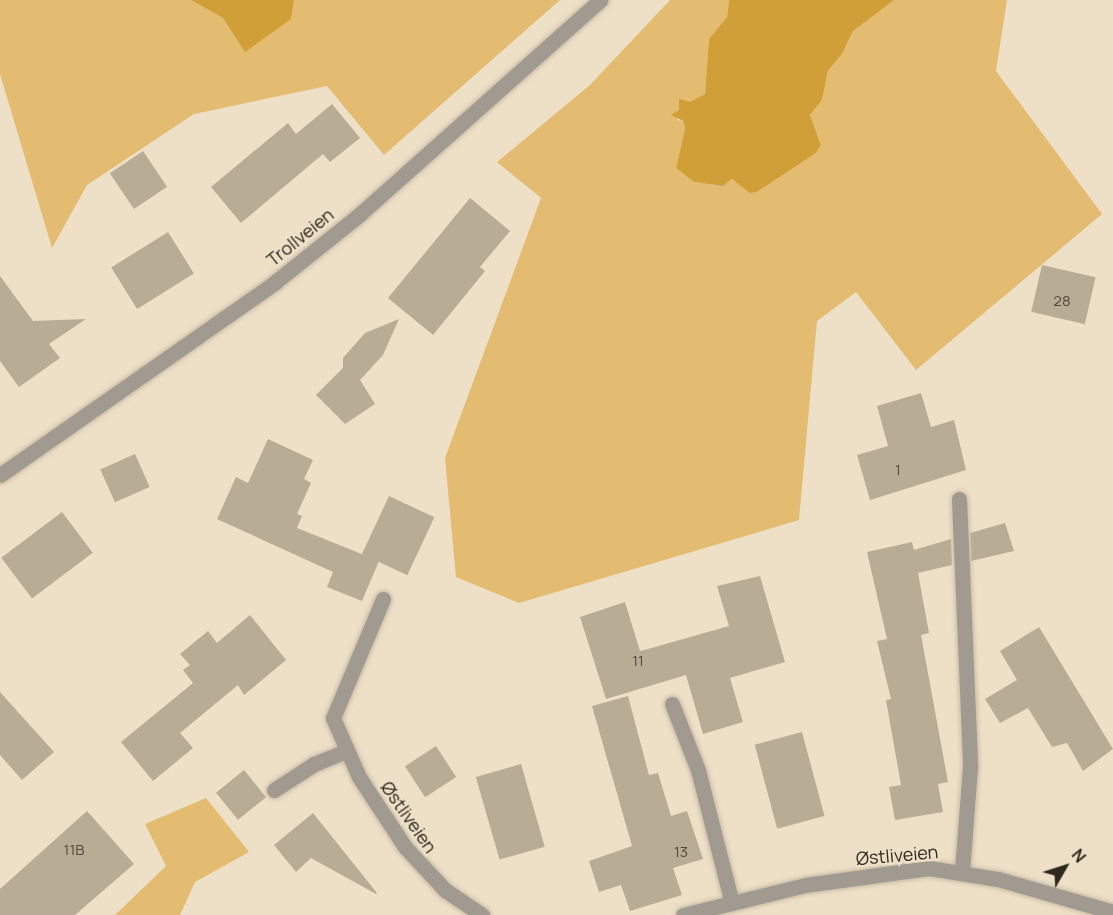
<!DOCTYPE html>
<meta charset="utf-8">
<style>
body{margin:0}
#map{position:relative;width:1113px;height:915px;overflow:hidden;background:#eee0c7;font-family:Manrope,sans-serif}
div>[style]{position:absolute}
.green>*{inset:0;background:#e3bc72}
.water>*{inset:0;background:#d09f37}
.building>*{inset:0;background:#b9ac94;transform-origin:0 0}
.roads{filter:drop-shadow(0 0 2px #c8bba5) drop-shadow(0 0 2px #c8bba5)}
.minor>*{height:15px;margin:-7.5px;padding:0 7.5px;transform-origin:7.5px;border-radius:7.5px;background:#a09a90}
span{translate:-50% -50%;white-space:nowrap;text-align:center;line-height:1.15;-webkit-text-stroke:5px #eee0c7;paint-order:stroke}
.number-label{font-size:15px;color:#514a3c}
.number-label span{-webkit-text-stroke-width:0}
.street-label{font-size:18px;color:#2e291f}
.north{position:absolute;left:1035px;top:837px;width:60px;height:60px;-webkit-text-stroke:4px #eee0c7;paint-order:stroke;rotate:51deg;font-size:16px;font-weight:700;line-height:24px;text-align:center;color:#2e291f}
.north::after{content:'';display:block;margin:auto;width:21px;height:27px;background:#2e291f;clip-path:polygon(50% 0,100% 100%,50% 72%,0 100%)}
</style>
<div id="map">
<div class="green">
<i style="clip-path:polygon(0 0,191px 0,223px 18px,291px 19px,294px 0,560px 0,384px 155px,327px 86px,194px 114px,87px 185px,52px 248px,0 74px)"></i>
<i style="clip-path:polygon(670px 0,729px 0,727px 17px,709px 39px,705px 94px,679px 110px,677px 120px,683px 121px,685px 130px,676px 168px,694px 182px,723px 186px,732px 179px,757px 192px,816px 153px,821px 145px,810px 115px,822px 100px,828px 71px,842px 54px,853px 31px,888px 3px,894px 0,1007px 0,996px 71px,1102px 214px,916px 370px,856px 292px,817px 321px,799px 520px,519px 603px,456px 577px,445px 458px,541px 198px,497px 162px,590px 85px)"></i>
<i style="clip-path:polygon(206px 798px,249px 852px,195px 882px,180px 915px,115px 915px,166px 866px,145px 824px)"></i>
</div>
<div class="water">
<i style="clip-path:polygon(191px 0,294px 0,291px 19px,245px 52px,223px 18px)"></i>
<i style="clip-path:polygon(729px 0,894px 0,853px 31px,842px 54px,828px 71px,822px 100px,810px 115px,821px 145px,816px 153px,757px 192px,750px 193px,732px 179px,723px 186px,694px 182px,676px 168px,685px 129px,683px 121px,671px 115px,679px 110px,679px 99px,690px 102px,705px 94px,709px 39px,727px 17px)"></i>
</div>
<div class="building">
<i style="clip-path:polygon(332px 104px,360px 138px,330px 162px,323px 154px,241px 223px,211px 187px,288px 123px,296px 134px)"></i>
<i style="left:143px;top:151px;width:43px;height:40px;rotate:56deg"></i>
<i style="clip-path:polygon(470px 198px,510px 231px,480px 267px,485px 271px,433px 335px,388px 298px)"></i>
<i style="left:168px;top:232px;width:49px;height:67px;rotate:58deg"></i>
<i style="left:1042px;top:265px;width:55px;height:48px;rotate:13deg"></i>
<i style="clip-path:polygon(0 276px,33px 321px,86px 319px,49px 344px,60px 358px,19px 387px,0 361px)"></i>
<i style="clip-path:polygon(399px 319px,383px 355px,360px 380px,375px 404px,345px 424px,316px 395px,343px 368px,343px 358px,365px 333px)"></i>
<i style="clip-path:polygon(921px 393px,931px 427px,954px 420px,966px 470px,870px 500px,857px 455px,888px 446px,877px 406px)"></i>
<i style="clip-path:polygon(268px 439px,313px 460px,304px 479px,311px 483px,297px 514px,302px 516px,297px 528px,379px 561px,362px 601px,327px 587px,333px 572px,217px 519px,236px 477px,248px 483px)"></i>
<i style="left:135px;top:454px;width:36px;height:38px;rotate:66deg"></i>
<i style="left:389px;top:496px;width:50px;height:64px;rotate:25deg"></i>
<i style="left:62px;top:512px;width:51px;height:76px;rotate:53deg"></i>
<i style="clip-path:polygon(1005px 523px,1014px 551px,971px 561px,970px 533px)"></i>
<i style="clip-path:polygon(951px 539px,952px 565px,918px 573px,929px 633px,921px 635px,948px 782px,938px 784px,943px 812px,895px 820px,889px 787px,901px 785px,886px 700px,891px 699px,877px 641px,887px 639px,867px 552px,912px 542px,914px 550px)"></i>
<i style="clip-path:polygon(760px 576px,785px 662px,730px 678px,743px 722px,703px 734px,686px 675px,606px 699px,580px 617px,625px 602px,640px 651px,648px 649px,729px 626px,717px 586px)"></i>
<i style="clip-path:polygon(250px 615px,286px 660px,244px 695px,238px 685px,180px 733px,193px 748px,153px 781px,121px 742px,193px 683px,183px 670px,190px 665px,180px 654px,208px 631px,217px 643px)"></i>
<i style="clip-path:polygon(1039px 627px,1113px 749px,1083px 771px,1067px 743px,1052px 747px,1028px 708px,1000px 723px,985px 699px,1017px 680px,1000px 651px)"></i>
<i style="clip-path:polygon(0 692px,54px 752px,22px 780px,0 755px)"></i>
<i style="clip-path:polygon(628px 696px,649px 775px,658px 773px,671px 816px,687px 811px,703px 859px,673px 868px,682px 895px,630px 911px,621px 885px,599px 892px,589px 861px,632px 846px,592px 706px)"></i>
<i style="left:802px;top:732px;width:87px;height:49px;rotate:75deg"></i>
<i style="left:436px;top:746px;width:37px;height:37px;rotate:57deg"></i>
<i style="left:521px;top:764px;width:86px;height:47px;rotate:74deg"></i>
<i style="left:244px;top:770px;width:35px;height:36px;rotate:51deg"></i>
<i style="clip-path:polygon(87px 811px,134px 864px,75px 915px,0 915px,0 889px)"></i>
<i style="clip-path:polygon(313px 813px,377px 893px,376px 894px,311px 858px,296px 872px,274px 845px)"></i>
</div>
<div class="roads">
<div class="minor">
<i style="left:0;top:475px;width:335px;rotate:-35deg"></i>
<i style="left:274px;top:283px;width:110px;rotate:-38.7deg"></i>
<i style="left:360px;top:214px;width:322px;rotate:-41.7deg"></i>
<i style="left:959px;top:499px;width:268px;rotate:87.6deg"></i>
<i style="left:970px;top:767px;width:104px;rotate:94.4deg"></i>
<i style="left:383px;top:599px;width:129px;rotate:112.8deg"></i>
<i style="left:333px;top:718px;width:64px;rotate:66.2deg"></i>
<i style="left:359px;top:777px;width:84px;rotate:56.7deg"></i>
<i style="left:405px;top:847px;width:59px;rotate:47.1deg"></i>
<i style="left:445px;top:890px;width:45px;rotate:34deg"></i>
<i style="left:672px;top:704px;width:71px;rotate:68.5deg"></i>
<i style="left:698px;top:770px;width:137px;rotate:75.7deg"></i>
<i style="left:274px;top:790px;width:48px;rotate:-33deg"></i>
<i style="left:314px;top:764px;width:35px;rotate:-22deg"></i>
<i style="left:683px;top:915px;width:126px;rotate:-13.8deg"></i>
<i style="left:805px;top:885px;width:125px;rotate:-7.8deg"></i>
<i style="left:929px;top:868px;width:70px;rotate:9.1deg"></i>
<i style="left:998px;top:879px;width:120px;rotate:16deg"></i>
</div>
</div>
<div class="number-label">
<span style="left:1062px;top:301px">28</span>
<span style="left:898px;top:470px">1</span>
<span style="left:638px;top:661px">11</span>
<span style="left:74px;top:850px">11B</span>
<span style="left:681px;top:852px">13</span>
</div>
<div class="street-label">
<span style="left:300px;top:237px;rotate:-39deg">Trollveien</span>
<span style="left:409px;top:817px;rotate:55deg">Østliveien</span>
<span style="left:897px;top:855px;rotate:-5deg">Østliveien</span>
</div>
<div class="north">N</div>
</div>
